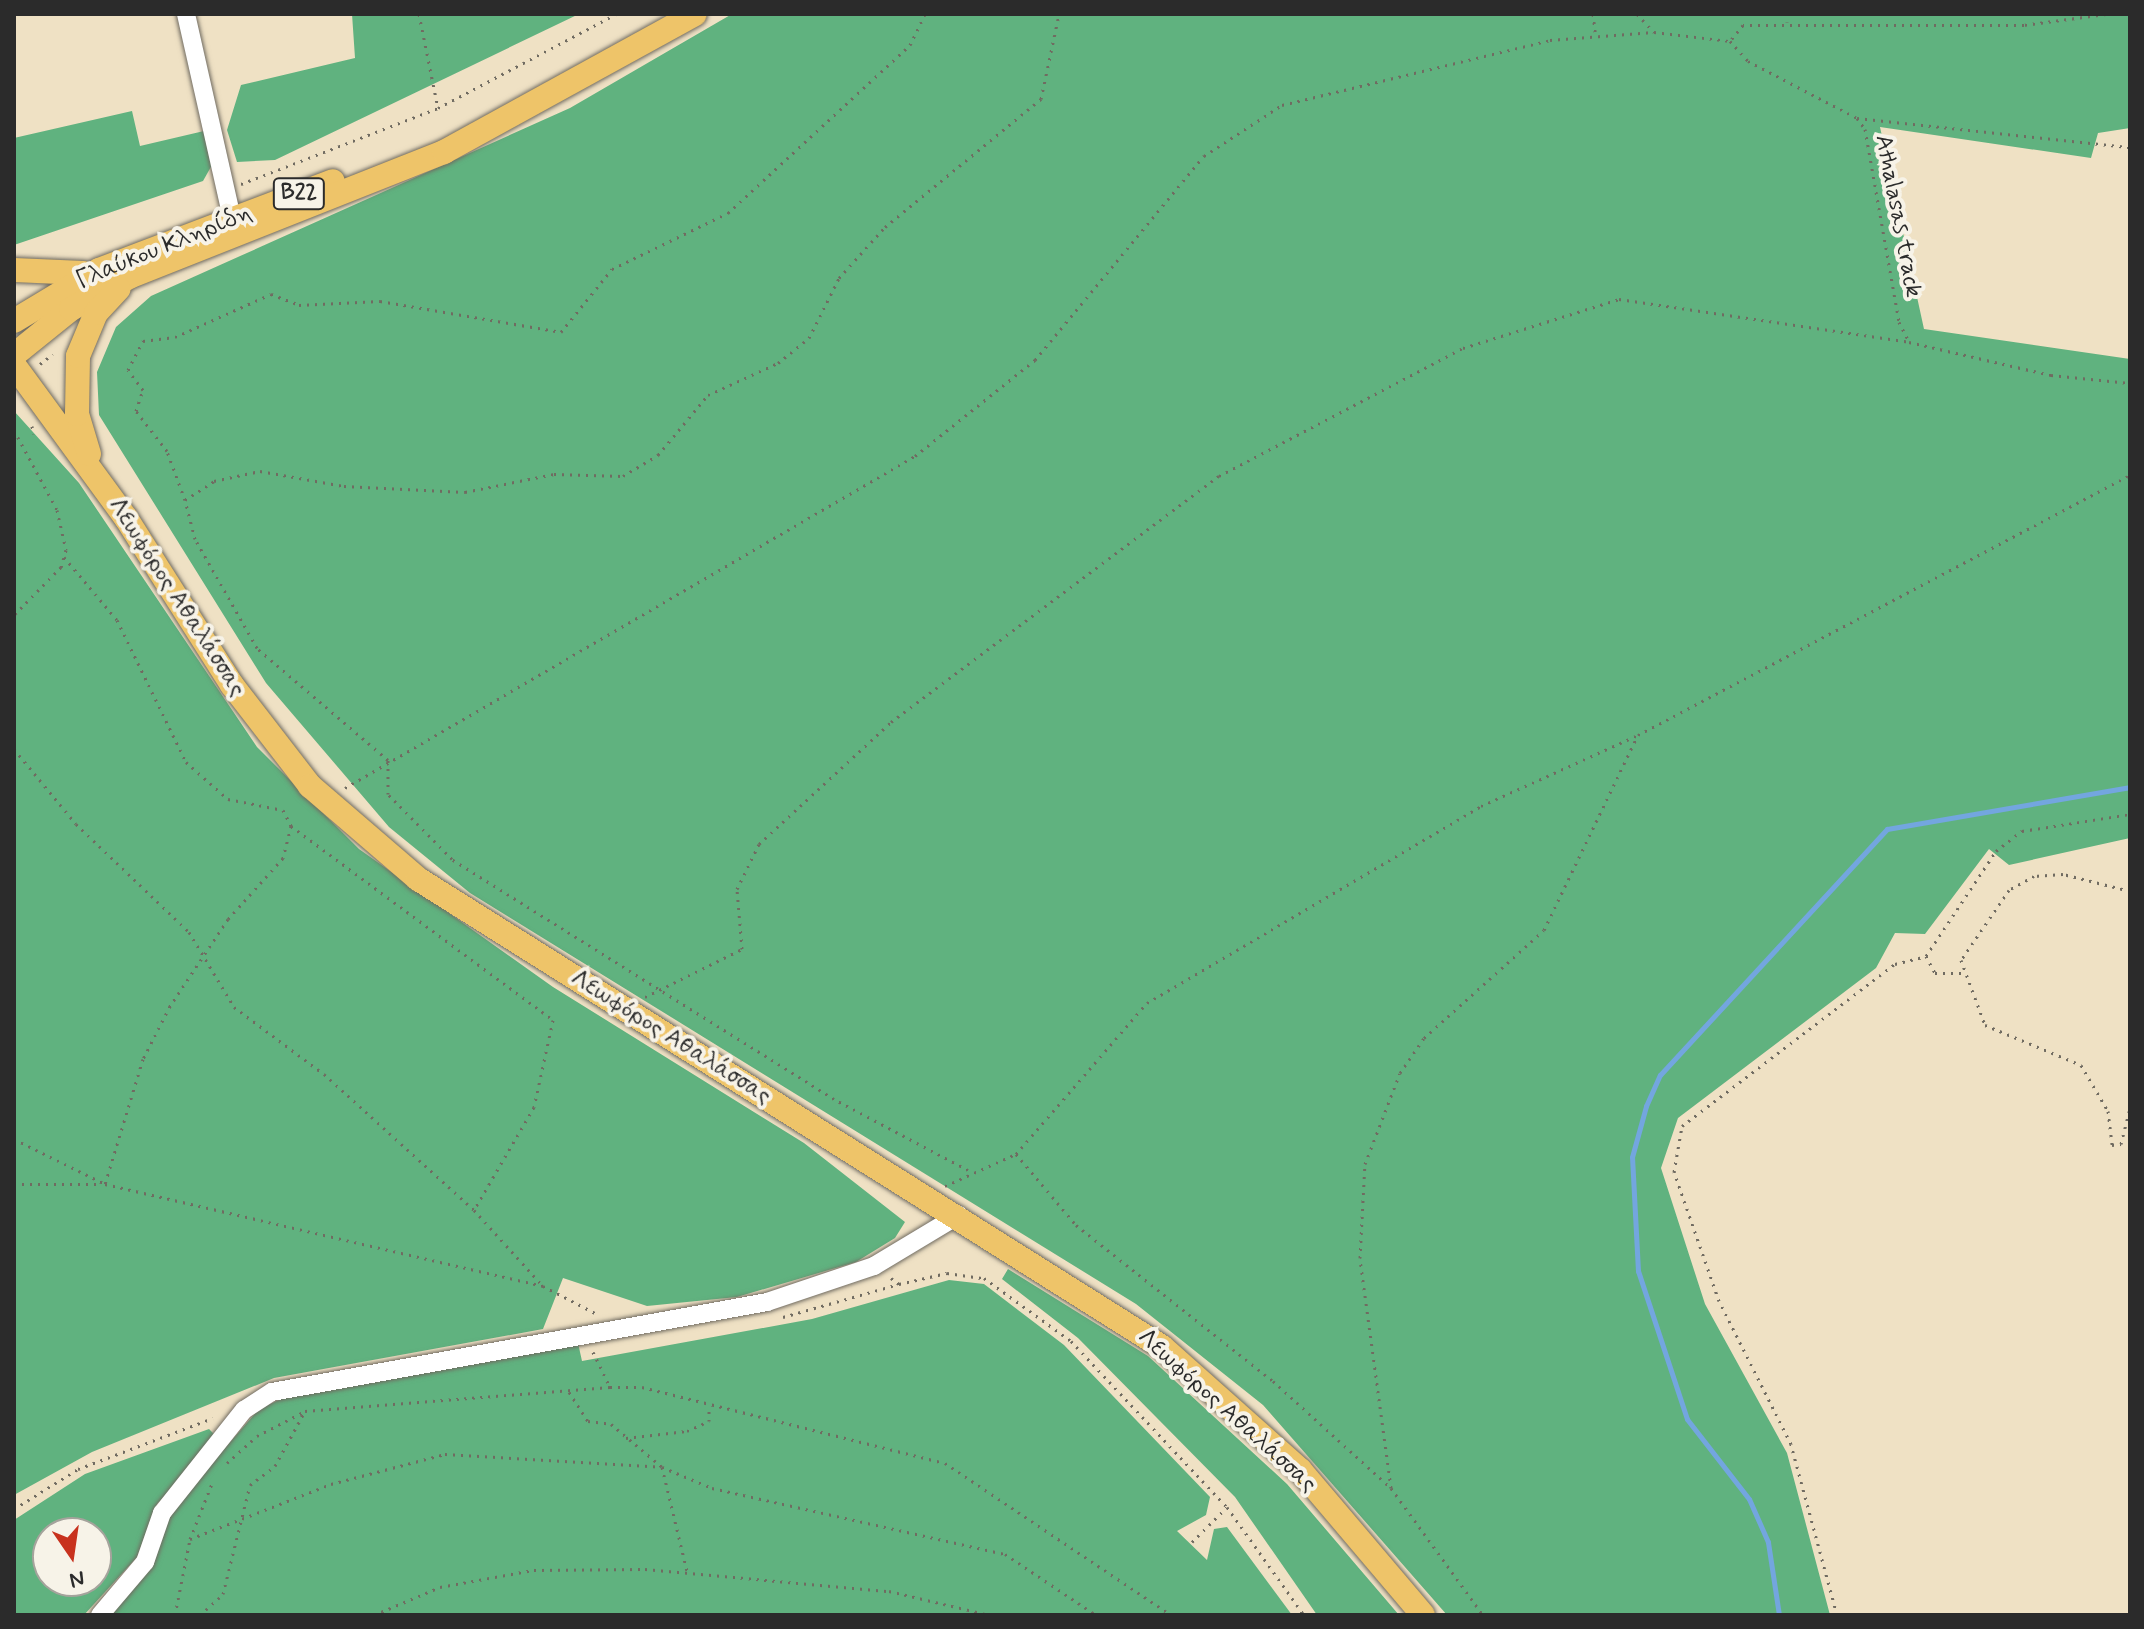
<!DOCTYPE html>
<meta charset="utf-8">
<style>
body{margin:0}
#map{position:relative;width:2144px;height:1629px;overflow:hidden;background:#efe1c4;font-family:Mynerve,sans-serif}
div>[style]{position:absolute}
.forest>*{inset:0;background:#60b27f}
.stream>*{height:5px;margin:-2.5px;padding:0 2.5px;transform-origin:2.5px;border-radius:2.5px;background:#73a6df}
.path>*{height:3px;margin-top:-1.5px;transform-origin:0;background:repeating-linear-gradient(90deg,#706b61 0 2px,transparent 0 8px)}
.roads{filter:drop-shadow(0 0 2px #706b61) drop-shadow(0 0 2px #706b61)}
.minor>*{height:18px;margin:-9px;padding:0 9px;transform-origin:9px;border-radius:9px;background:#fff}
.major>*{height:24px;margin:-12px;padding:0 12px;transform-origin:12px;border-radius:12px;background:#eec469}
span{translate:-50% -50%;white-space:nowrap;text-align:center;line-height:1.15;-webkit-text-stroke:8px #f7f3e8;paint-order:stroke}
.shield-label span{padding:2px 6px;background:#f7f3e8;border:2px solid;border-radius:6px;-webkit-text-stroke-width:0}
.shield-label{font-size:22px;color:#2b2b2b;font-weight:700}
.street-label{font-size:24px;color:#2b2b2b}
.frame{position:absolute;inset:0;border:16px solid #2b2b2b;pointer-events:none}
.north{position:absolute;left:32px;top:1517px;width:80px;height:80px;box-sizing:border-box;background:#f7f3e8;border:2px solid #a5a39c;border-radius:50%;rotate:167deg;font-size:22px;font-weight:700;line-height:32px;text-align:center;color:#2b2b2b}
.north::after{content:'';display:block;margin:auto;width:28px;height:36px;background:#c8321e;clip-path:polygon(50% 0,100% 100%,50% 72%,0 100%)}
</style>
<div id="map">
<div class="forest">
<i style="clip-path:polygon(352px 14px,579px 14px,275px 160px,237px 162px,227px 130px,241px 85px,355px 58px)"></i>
<i style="clip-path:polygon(732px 14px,2130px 14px,2130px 128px,2098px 133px,2091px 158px,1880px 127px,1924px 329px,2130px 359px,2130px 838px,2009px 865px,1989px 849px,1925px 934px,1895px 933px,1876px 968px,1678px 1118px,1661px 1168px,1705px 1304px,1787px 1453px,1830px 1615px,1447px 1615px,1263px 1405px,1136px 1304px,470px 893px,389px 827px,266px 683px,99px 415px,97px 372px,116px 327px,151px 296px,570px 108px)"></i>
<i style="clip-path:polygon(132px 111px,140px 146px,204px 131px,212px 165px,203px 181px,14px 245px,14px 138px)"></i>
<i style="clip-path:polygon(14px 411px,79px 483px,257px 747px,359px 849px,553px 987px,804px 1143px,905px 1222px,895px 1238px,856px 1262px,737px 1297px,647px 1306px,563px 1278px,543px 1329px,274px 1378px,92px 1452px,14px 1495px)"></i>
<i style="clip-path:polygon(1008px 1269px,1148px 1356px,1287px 1484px,1399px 1615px,1317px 1615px,1235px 1497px,1078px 1338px,1002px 1279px)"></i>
<i style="clip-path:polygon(949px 1280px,984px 1284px,1064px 1345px,1210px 1497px,1206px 1515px,1177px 1531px,1207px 1560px,1214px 1529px,1227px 1527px,1292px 1615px,108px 1615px,170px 1511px,259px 1409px,288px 1396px,578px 1343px,582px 1361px,812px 1319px)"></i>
<i style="clip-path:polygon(evenodd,209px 1429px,219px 1439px,157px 1504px,137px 1557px,84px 1615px,14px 1615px,14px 1520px,85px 1474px,209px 1429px,48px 1533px,96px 1533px,96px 1581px,48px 1581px,48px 1533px)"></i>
</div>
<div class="stream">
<i style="left:1779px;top:1615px;width:74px;rotate:-98.6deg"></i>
<i style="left:1768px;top:1542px;width:47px;rotate:-113.8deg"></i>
<i style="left:1749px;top:1499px;width:101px;rotate:-127.8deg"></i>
<i style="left:1687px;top:1419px;width:156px;rotate:-108.3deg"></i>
<i style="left:1638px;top:1271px;width:114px;rotate:-93deg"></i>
<i style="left:1632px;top:1157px;width:53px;rotate:-74.6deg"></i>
<i style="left:1646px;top:1106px;width:34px;rotate:-66deg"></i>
<i style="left:1660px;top:1075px;width:335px;rotate:-47.3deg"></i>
<i style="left:1887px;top:829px;width:247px;rotate:-9.8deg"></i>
</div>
<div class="path">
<i style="left:419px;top:14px;width:96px;rotate:78.6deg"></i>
<i style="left:1593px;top:14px;width:23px;rotate:83deg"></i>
<i style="left:1637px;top:14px;width:25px;rotate:47deg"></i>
<i style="left:1787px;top:14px;width:8px;rotate:90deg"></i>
<i style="left:2106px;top:14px;width:83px;rotate:172.4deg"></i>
<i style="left:2024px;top:25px;width:281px;rotate:180deg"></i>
<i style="left:1743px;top:25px;width:21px;rotate:129deg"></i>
<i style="left:1730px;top:41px;width:27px;rotate:48deg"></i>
<i style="left:1748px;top:61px;width:123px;rotate:27.6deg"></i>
<i style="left:1857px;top:118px;width:14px;rotate:54deg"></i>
<i style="left:1865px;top:129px;width:196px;rotate:80deg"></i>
<i style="left:1899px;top:322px;width:22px;rotate:63deg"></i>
<i style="left:1909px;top:342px;width:146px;rotate:13.1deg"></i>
<i style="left:2051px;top:375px;width:79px;rotate:5.8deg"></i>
<i style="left:1857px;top:118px;width:275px;rotate:6.1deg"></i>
<i style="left:241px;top:184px;width:211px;rotate:-21.1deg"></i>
<i style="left:438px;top:108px;width:201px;rotate:-27.8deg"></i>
<i style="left:40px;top:364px;width:16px;rotate:-38deg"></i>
<i style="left:32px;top:426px;width:8px;rotate:83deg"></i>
<i style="left:14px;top:430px;width:91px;rotate:61.7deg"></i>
<i style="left:57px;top:510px;width:41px;rotate:77.3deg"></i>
<i style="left:66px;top:550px;width:18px;rotate:106deg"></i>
<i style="left:61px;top:567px;width:67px;rotate:134.4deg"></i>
<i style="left:185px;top:500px;width:52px;rotate:-110.2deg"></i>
<i style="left:167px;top:451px;width:51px;rotate:-127.8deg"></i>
<i style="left:136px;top:411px;width:22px;rotate:-72deg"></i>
<i style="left:143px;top:390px;width:25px;rotate:-127deg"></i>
<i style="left:128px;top:370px;width:33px;rotate:-63deg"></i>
<i style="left:143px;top:341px;width:32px;rotate:-7deg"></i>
<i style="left:175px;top:337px;width:105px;rotate:-24.1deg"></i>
<i style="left:271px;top:294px;width:30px;rotate:21deg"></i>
<i style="left:299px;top:305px;width:81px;rotate:-2.8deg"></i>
<i style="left:380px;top:301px;width:184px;rotate:9.7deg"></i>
<i style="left:561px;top:332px;width:81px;rotate:-51deg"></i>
<i style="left:612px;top:269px;width:129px;rotate:-25.8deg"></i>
<i style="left:728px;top:213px;width:248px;rotate:-42.7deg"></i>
<i style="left:910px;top:45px;width:34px;rotate:-64deg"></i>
<i style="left:64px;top:557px;width:82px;rotate:49.9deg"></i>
<i style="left:117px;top:620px;width:158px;rotate:64.1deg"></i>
<i style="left:186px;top:762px;width:56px;rotate:41.4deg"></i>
<i style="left:228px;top:799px;width:56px;rotate:11.3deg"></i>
<i style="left:283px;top:810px;width:18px;rotate:63deg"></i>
<i style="left:291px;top:826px;width:33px;rotate:104deg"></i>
<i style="left:283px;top:858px;width:82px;rotate:132deg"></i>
<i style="left:228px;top:919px;width:105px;rotate:123.7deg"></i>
<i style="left:170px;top:1006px;width:59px;rotate:117deg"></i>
<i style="left:143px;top:1059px;width:131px;rotate:106.9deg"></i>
<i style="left:14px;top:749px;width:97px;rotate:50.4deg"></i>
<i style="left:76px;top:824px;width:156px;rotate:43.7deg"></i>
<i style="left:189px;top:932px;width:87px;rotate:59deg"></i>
<i style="left:234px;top:1007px;width:112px;rotate:36.7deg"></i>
<i style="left:324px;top:1074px;width:202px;rotate:42.2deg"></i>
<i style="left:474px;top:1210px;width:103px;rotate:47.8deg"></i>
<i style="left:345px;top:788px;width:660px;rotate:-30.22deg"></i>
<i style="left:915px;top:456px;width:154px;rotate:-38.7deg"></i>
<i style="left:1035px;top:360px;width:265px;rotate:-50.4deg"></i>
<i style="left:1204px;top:156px;width:93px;rotate:-33.2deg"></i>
<i style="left:1282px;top:105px;width:276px;rotate:-13.6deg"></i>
<i style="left:1550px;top:40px;width:104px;rotate:-4.4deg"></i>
<i style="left:1654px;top:32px;width:77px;rotate:6.8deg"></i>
<i style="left:291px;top:826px;width:326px;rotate:36.5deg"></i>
<i style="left:553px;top:1020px;width:89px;rotate:102.3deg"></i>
<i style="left:534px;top:1107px;width:119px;rotate:120.2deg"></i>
<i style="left:2130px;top:891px;width:69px;rotate:-165.8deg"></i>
<i style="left:2063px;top:874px;width:29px;rotate:176deg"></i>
<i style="left:2034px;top:876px;width:29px;rotate:151deg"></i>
<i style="left:2009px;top:890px;width:85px;rotate:124.4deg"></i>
<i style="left:1961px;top:960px;width:69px;rotate:69.7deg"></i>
<i style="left:1985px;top:1025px;width:104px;rotate:22.6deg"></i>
<i style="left:2081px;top:1065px;width:53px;rotate:59.6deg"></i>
<i style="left:2108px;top:1111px;width:34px;rotate:83deg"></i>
<i style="left:2112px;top:1145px;width:9px;rotate:-6deg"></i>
<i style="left:2121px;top:1144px;width:38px;rotate:-76deg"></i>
<i style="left:1926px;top:956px;width:19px;rotate:62deg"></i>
<i style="left:1935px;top:973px;width:29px"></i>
<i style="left:645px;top:997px;width:108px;rotate:-26.3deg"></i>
<i style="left:742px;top:949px;width:60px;rotate:-94.8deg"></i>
<i style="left:737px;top:889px;width:50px;rotate:-63.9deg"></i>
<i style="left:759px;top:844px;width:180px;rotate:-42.7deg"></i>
<i style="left:891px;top:722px;width:410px;rotate:-36.9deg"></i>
<i style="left:1219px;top:476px;width:276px;rotate:-27.7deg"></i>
<i style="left:1463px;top:348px;width:164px;rotate:-17.4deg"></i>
<i style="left:1619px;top:299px;width:293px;rotate:8.4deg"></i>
<i style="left:14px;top:1139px;width:102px;rotate:26.3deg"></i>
<i style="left:105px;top:1184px;width:450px;rotate:13.1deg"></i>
<i style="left:543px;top:1286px;width:61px;rotate:27.4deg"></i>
<i style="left:1016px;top:1154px;width:93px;rotate:49.8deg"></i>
<i style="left:1076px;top:1225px;width:251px;rotate:38.4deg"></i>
<i style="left:1273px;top:1381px;width:159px;rotate:42.2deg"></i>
<i style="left:1391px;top:1488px;width:157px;rotate:54.1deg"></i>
<i style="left:968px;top:1170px;width:152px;rotate:-152.1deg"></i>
<i style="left:834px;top:1099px;width:451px;rotate:-147.9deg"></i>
<i style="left:452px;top:859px;width:91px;rotate:-134.6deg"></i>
<i style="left:388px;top:794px;width:34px;rotate:-90deg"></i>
<i style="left:388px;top:760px;width:172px;rotate:-139.5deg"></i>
<i style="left:257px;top:648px;width:125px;rotate:-119.6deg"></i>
<i style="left:195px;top:539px;width:40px;rotate:-104.4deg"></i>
<i style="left:185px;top:500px;width:35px;rotate:-33deg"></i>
<i style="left:214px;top:481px;width:47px;rotate:-12.3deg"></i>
<i style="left:260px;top:471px;width:85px;rotate:10.1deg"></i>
<i style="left:344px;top:486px;width:121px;rotate:2.8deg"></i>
<i style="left:465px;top:492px;width:91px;rotate:-11.4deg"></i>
<i style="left:554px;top:474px;width:69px;rotate:1.7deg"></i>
<i style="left:623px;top:476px;width:41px;rotate:-31deg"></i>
<i style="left:658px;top:455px;width:78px;rotate:-50.2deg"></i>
<i style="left:708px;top:395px;width:77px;rotate:-24.6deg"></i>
<i style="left:778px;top:363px;width:40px;rotate:-39deg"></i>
<i style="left:809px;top:338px;width:67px;rotate:-63.4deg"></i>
<i style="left:839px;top:278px;width:69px;rotate:-48deg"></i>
<i style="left:885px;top:227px;width:202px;rotate:-39.4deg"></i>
<i style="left:1041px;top:99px;width:87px;rotate:-78deg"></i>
<i style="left:14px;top:1184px;width:88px"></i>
<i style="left:945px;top:1186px;width:78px;rotate:-24.3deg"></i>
<i style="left:1016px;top:1154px;width:200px;rotate:-49.1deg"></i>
<i style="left:1147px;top:1003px;width:388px;rotate:-30.5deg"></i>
<i style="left:1481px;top:806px;width:172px;rotate:-24.3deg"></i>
<i style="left:1638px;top:735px;width:556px;rotate:-27.85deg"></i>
<i style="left:891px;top:1278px;width:10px;rotate:37deg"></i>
<i style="left:899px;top:1284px;width:49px;rotate:-12.9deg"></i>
<i style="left:947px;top:1273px;width:37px;rotate:8deg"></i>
<i style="left:984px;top:1278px;width:107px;rotate:35.9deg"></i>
<i style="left:1071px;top:1341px;width:228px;rotate:46.8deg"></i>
<i style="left:1227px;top:1507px;width:133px;rotate:54.5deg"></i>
<i style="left:783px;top:1317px;width:121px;rotate:-15.9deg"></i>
<i style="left:593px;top:1352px;width:39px;rotate:64deg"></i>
<i style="left:610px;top:1387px;width:32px"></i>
<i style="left:642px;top:1387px;width:312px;rotate:14.1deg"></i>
<i style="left:945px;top:1463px;width:272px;rotate:33.9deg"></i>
<i style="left:569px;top:1392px;width:35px;rotate:57deg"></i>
<i style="left:588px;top:1421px;width:23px;rotate:7deg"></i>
<i style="left:611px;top:1424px;width:67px;rotate:40.1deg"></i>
<i style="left:662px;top:1467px;width:107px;rotate:76.5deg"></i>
<i style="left:626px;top:1438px;width:61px;rotate:-6.5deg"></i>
<i style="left:687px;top:1431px;width:24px;rotate:-24deg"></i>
<i style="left:709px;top:1421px;width:14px;rotate:-90deg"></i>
<i style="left:227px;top:1463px;width:40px;rotate:-42deg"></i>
<i style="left:257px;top:1436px;width:54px;rotate:-27.5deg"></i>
<i style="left:305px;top:1411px;width:306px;rotate:-4.5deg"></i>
<i style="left:1391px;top:1488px;width:232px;rotate:-97.7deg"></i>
<i style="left:1360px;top:1258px;width:94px;rotate:-87deg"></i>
<i style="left:1365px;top:1164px;width:97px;rotate:-69deg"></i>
<i style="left:1400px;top:1073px;width:42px;rotate:-55.6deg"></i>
<i style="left:1424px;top:1038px;width:161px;rotate:-42deg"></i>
<i style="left:1544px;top:930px;width:216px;rotate:-64.3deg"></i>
<i style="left:14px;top:1509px;width:75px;rotate:-32deg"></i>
<i style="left:78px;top:1469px;width:144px;rotate:-20.7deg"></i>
<i style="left:190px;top:1539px;width:151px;rotate:-21.3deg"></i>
<i style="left:331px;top:1484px;width:118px;rotate:-14.7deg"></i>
<i style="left:445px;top:1454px;width:217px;rotate:3.4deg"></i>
<i style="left:662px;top:1467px;width:54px;rotate:22.8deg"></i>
<i style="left:712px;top:1488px;width:300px;rotate:12.7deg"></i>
<i style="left:1005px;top:1554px;width:110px;rotate:33.8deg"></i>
<i style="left:1192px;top:1542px;width:49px;rotate:-45deg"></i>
<i style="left:175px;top:1615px;width:77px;rotate:-78.8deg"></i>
<i style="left:190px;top:1539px;width:62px;rotate:-68.4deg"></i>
<i style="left:200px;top:1615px;width:31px;rotate:-42deg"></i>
<i style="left:223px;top:1594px;width:112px;rotate:-76.1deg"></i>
<i style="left:250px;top:1485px;width:31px;rotate:-37deg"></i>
<i style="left:275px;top:1466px;width:63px;rotate:-61.4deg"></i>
<i style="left:374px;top:1615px;width:72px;rotate:-23deg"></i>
<i style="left:440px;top:1587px;width:96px;rotate:-10.3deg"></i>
<i style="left:534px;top:1570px;width:111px;rotate:-0.5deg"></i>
<i style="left:645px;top:1569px;width:245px;rotate:5.2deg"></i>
<i style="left:889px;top:1591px;width:104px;rotate:13.4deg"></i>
<i style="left:1837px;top:1615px;width:177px;rotate:-105.1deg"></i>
<i style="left:1791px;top:1444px;width:160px;rotate:-116.7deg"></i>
<i style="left:1719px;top:1301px;width:137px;rotate:-109.2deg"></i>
<i style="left:1674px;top:1172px;width:47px;rotate:-80.1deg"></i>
<i style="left:1682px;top:1126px;width:268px;rotate:-37.3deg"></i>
<i style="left:1895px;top:964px;width:32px;rotate:-14deg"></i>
<i style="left:1926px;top:956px;width:126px;rotate:-56.3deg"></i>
<i style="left:1996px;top:851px;width:33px;rotate:-38deg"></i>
<i style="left:2022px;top:831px;width:109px;rotate:-8.9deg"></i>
</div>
<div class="roads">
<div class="minor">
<i style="left:186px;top:14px;width:209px;rotate:77.3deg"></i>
<i style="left:100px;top:1615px;width:70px;rotate:-49.7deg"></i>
<i style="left:145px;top:1562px;width:52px;rotate:-70.9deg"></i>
<i style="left:162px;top:1513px;width:132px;rotate:-51.5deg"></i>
<i style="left:244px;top:1410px;width:33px;rotate:-33deg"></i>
<i style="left:272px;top:1392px;width:503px;rotate:-10.3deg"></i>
<i style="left:767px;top:1302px;width:113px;rotate:-18.6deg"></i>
<i style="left:874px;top:1266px;width:99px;rotate:-31deg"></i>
</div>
<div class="major">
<i style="left:14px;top:270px;width:69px;rotate:2.5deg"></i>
<i style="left:14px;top:321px;width:99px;rotate:-31deg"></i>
<i style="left:99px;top:270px;width:250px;rotate:-20.8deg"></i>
<i style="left:14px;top:355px;width:73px;rotate:-38.9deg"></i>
<i style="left:71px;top:309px;width:68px;rotate:-28.8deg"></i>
<i style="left:131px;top:276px;width:337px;rotate:-21.6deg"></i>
<i style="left:444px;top:152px;width:286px;rotate:-28.8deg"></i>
<i style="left:14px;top:365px;width:190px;rotate:53.8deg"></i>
<i style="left:126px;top:518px;width:198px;rotate:57.6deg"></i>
<i style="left:232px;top:685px;width:128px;rotate:52.3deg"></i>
<i style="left:310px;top:786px;width:143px;rotate:40.7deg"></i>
<i style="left:418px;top:879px;width:879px;rotate:32.17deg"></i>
<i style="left:1162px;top:1347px;width:185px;rotate:41.7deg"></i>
<i style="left:1300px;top:1470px;width:190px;rotate:49.7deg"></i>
<i style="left:89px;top:454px;width:42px;rotate:-106.7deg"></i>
<i style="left:77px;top:414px;width:58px;rotate:-89deg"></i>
<i style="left:78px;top:356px;width:47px;rotate:-67.3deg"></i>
<i style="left:96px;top:313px;width:33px;rotate:-47deg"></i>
</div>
</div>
<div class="shield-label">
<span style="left:299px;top:194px">B22</span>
</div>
<div class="street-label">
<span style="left:1898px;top:216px;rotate:79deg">Athalasas track</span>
<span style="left:164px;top:247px;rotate:-22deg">Γλαύκου Κληρίδη</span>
<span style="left:177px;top:597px;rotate:57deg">Λεωφόρος Αθαλάσσας</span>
<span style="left:671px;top:1037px;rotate:32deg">Λεωφόρος Αθαλάσσας</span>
<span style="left:1227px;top:1411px;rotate:42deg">Λεωφόρος Αθαλάσσας</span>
</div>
<div class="frame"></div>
<div class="north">N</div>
</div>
